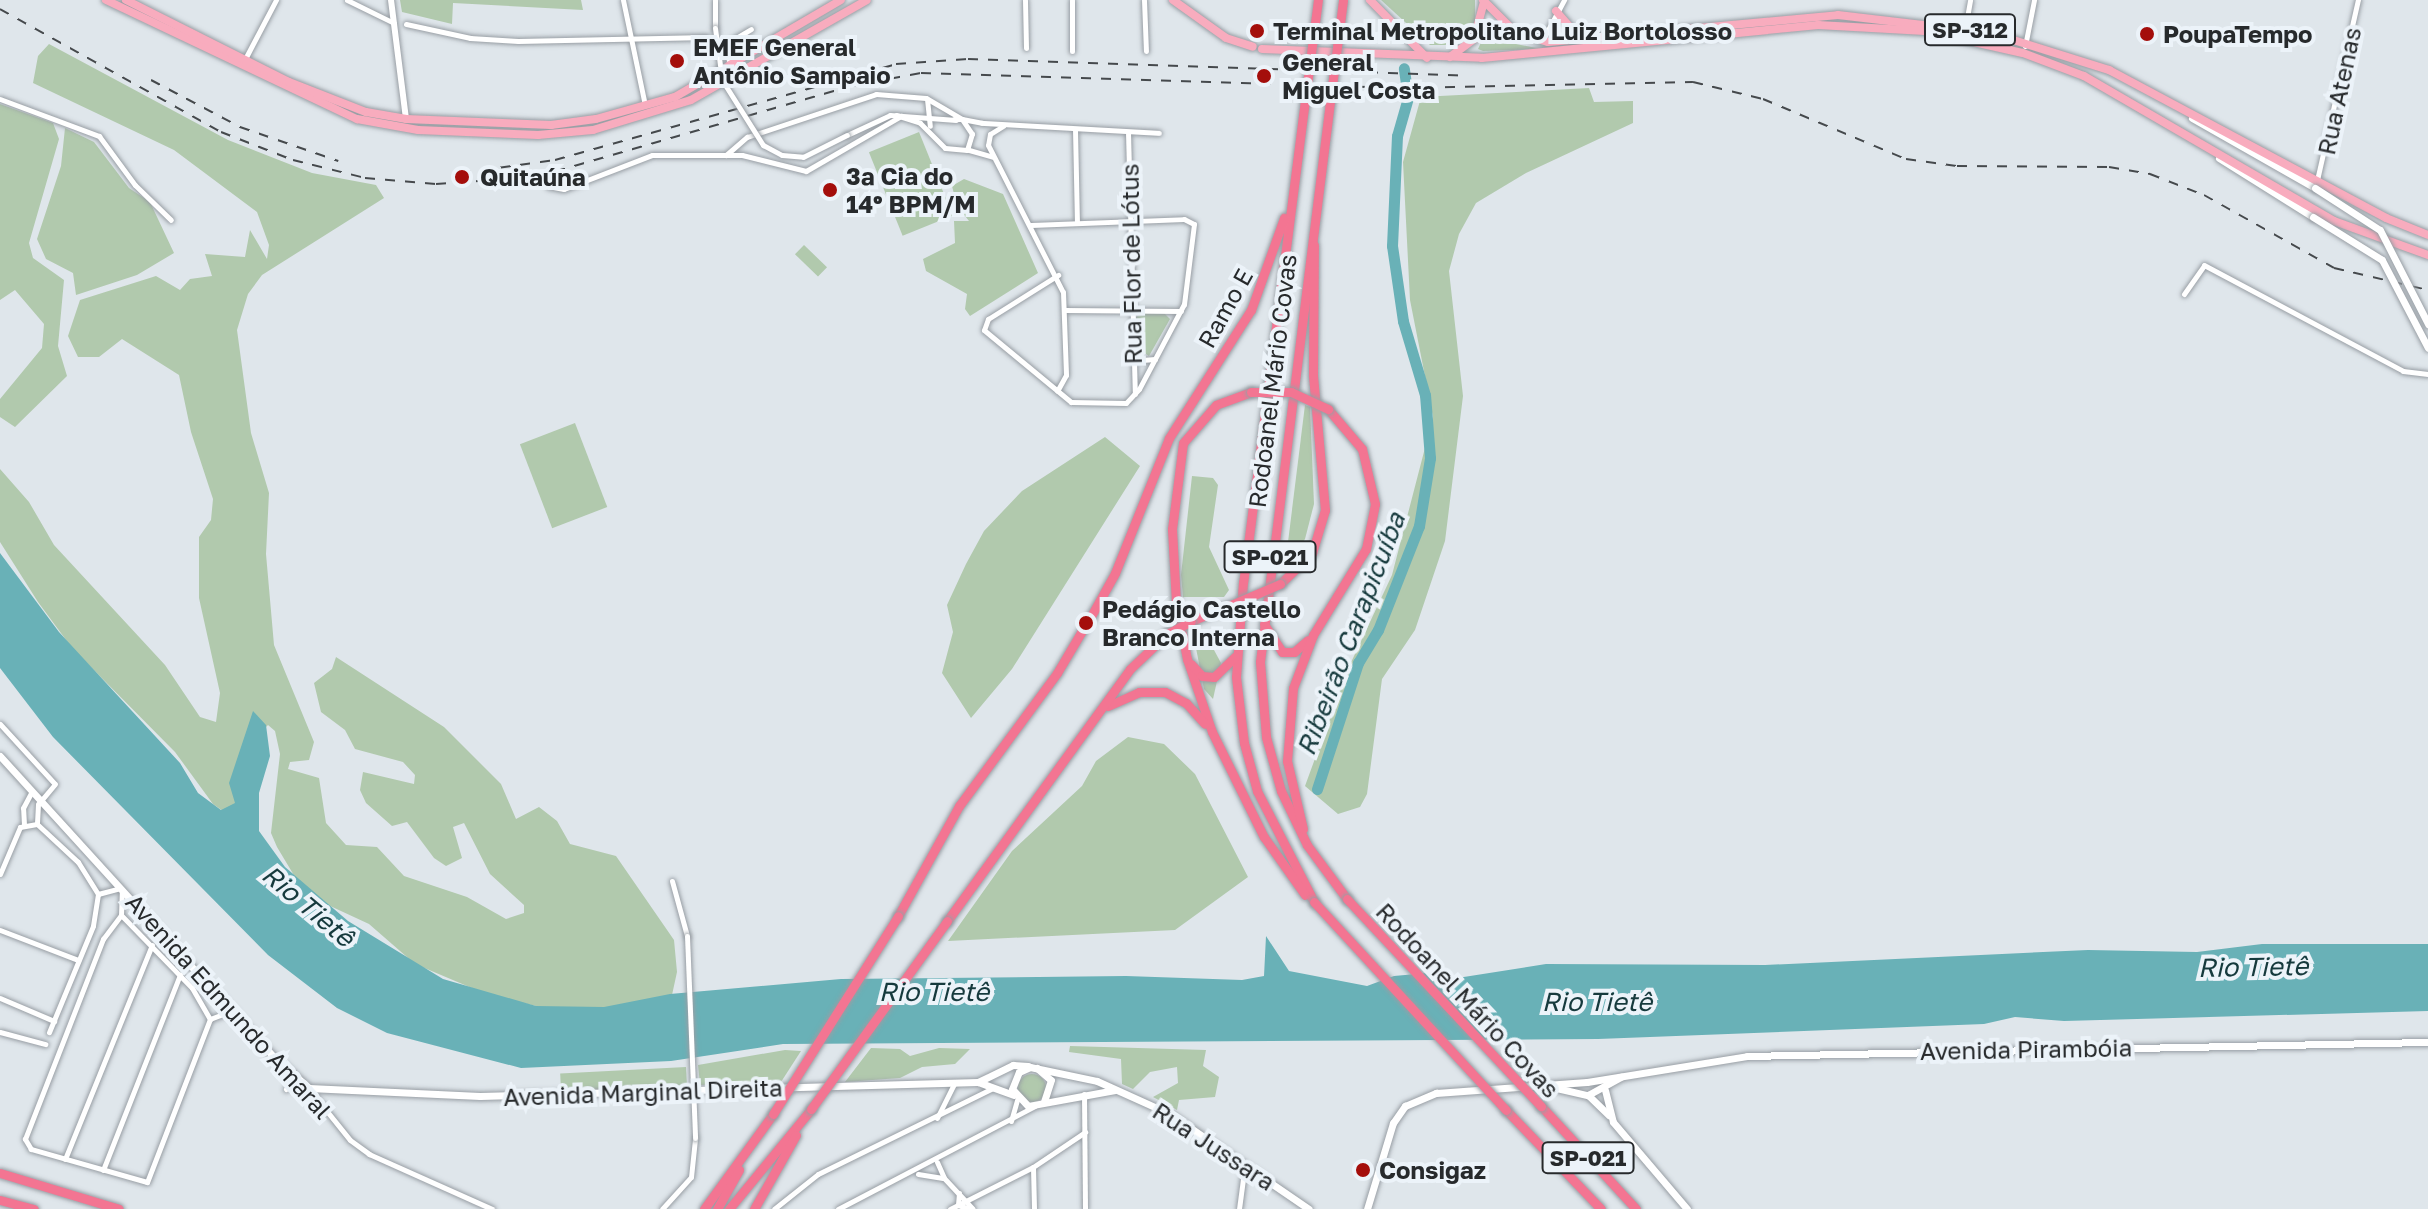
<!DOCTYPE html>
<meta charset="utf-8">
<style>
body{margin:0}
#map{position:relative;width:2428px;height:1209px;overflow:hidden;background:#dfe6eb;font-family:"Golos Text",sans-serif}
div>[style]{position:absolute}
.green>*{inset:0;background:#b1c9ad;transform-origin:0 0}
.round{border-radius:50%}
.water>*{inset:0;background:#69b1b7}
.river>*{height:11px;margin:-5.5px;padding:0 5.5px;transform-origin:5.5px;border-radius:5.5px;background:#69b1b7}
.roads{filter:drop-shadow(0 0 2px #989ea4) drop-shadow(0 0 2px #989ea4)}
.minor>*{height:5px;margin:-2.5px;padding:0 2.5px;transform-origin:2.5px;border-radius:2.5px;background:#fff}
.tertiary>*{height:6px;margin:-3px;padding:0 3px;transform-origin:3px;border-radius:3px;background:#fff}
.secondary>*{height:7px;margin:-3.5px;padding:0 3.5px;transform-origin:3.5px;border-radius:3.5px;background:#fff}
.primary>*{height:8px;margin:-4px;padding:0 4px;transform-origin:4px;border-radius:4px;background:#f8acbe}
.motorway>*{height:9px;margin:-4.5px;padding:0 4.5px;transform-origin:4.5px;border-radius:4.5px;background:#f37592}
.rail>*{height:2px;margin-top:-1px;transform-origin:0;background:repeating-linear-gradient(90deg,#45494c 0 10px,transparent 0 20px)}
.bridges{filter:drop-shadow(0 0 2px #989ea4) drop-shadow(0 0 2px #989ea4)}
.minor-bridge>*{height:5px;margin:-2.5px;padding:0 2.5px;transform-origin:2.5px;border-radius:2.5px;background:#fff}
.secondary-bridge>*{height:7px;margin:-3.5px;padding:0 3.5px;transform-origin:3.5px;border-radius:3.5px;background:#fff}
.motorway-bridge>*{height:9px;margin:-4.5px;padding:0 4.5px;transform-origin:4.5px;border-radius:4.5px;background:#f37592}
.dots>*{width:22px;height:22px;translate:-50% -50%;box-sizing:border-box;border:4px solid #ecf3f9;border-radius:50%}
span{translate:-50% -50%;white-space:nowrap;text-align:center;line-height:1.15;-webkit-text-stroke:8px #ecf3f9;paint-order:stroke}
.shield-label span{padding:2px 6px;background:#ecf3f9;border:2px solid;border-radius:6px;-webkit-text-stroke-width:0}
.shield-label{font-size:22px;color:#272a2c;font-weight:700}
.poi-label{font-size:24px;color:#272a2c;font-weight:700}
.left{translate:0 -50%;text-align:left}
.street-label{font-size:24px;color:#272a2c}
.water-label{font-size:26px;color:#163a3d;font-style:italic}
</style>
<div id="map">
<div class="green">
<i style="clip-path:polygon(400px 0,581px 0,583px 10px,453px 3px,452px 24px,402px 12px)"></i>
<i style="clip-path:polygon(1381px 0,1475px 0,1475px 24px,1451px 45px,1430px 45px)"></i>
<i style="clip-path:polygon(1489px 25px,1506px 42px,1541px 49px,1483px 51px,1478px 49px)"></i>
<i style="clip-path:polygon(49px 44px,228px 140px,312px 173px,376px 185px,384px 198px,262px 275px,248px 294px,237px 330px,251px 433px,269px 493px,266px 554px,274px 645px,314px 742px,309px 760px,290px 762px,288px 769px,319px 778px,326px 823px,346px 845px,377px 847px,404px 876px,467px 897px,506px 919px,524px 913px,524px 905px,490px 874px,464px 823px,453px 827px,462px 858px,446px 866px,434px 858px,407px 822px,392px 826px,366px 803px,360px 790px,363px 772px,414px 784px,415px 775px,403px 762px,355px 749px,345px 730px,321px 712px,314px 683px,332px 669px,336px 657px,444px 727px,501px 784px,516px 819px,539px 807px,557px 821px,570px 844px,616px 856px,674px 940px,677px 972px,672px 995px,630px 1008px,544px 1008px,486px 994px,415px 964px,369px 924px,328px 905px,295px 877px,277px 847px,271px 833px,280px 754px,275px 731px,268px 725px,264px 729px,237px 821px,213px 804px,175px 752px,72px 648px,38px 602px,0 542px,0 469px,29px 502px,54px 545px,165px 665px,200px 717px,216px 722px,220px 693px,199px 598px,199px 537px,211px 520px,213px 499px,191px 432px,179px 375px,122px 339px,99px 357px,78px 357px,68px 336px,80px 300px,156px 276px,180px 290px,190px 279px,212px 276px,205px 254px,245px 257px,250px 230px,267px 259px,269px 245px,257px 212px,174px 150px,33px 83px,38px 56px)"></i>
<i style="clip-path:polygon(1589px 88px,1594px 102px,1633px 101px,1633px 123px,1526px 173px,1476px 203px,1459px 234px,1449px 271px,1463px 396px,1445px 541px,1415px 630px,1382px 679px,1367px 794px,1360px 807px,1338px 814px,1305px 786px,1347px 671px,1392px 575px,1433px 417px,1410px 300px,1403px 162px,1421px 97px)"></i>
<i style="clip-path:polygon(0 104px,53px 123px,59px 139px,29px 243px,33px 258px,64px 280px,58px 346px,67px 376px,15px 427px,0 417px,0 399px,42px 348px,44px 324px,15px 290px,0 300px)"></i>
<i style="clip-path:polygon(65px 128px,94px 142px,129px 188px,150px 202px,174px 253px,137px 275px,76px 295px,73px 273px,46px 259px,37px 239px,61px 166px)"></i>
<i style="left:919px;top:132px;width:90px;height:54px;rotate:68deg"></i>
<i style="clip-path:polygon(964px 179px,1003px 194px,1038px 273px,970px 316px,965px 309px,967px 294px,926px 271px,923px 259px,955px 243px,954px 221px,969px 221px,957px 206px,952px 186px)"></i>
<i style="left:804px;top:245px;width:32px;height:13px;rotate:44deg"></i>
<i style="clip-path:polygon(1140px 312px,1163px 312px,1170px 319px,1149px 356px,1136px 348px,1135px 319px)"></i>
<i style="clip-path:polygon(1305px 405px,1310px 407px,1314px 504px,1305px 539px,1295px 553px,1288px 551px,1288px 542px)"></i>
<i style="left:575px;top:423px;width:90px;height:59px;rotate:69deg"></i>
<i style="clip-path:polygon(1105px 437px,1140px 466px,1012px 669px,971px 718px,942px 673px,953px 632px,947px 605px,966px 564px,984px 531px,1022px 491px)"></i>
<i style="clip-path:polygon(1192px 476px,1213px 478px,1218px 485px,1209px 547px,1229px 590px,1224px 597px,1183px 597px,1181px 575px)"></i>
<i style="clip-path:polygon(1195px 643px,1214px 650px,1221px 663px,1213px 699px,1204px 689px)"></i>
<i style="clip-path:polygon(1128px 737px,1164px 744px,1195px 774px,1248px 877px,1175px 930px,948px 941px,1012px 851px,1082px 786px,1096px 761px)"></i>
<i style="clip-path:polygon(1070px 1046px,1206px 1050px,1203px 1066px,1219px 1077px,1215px 1097px,1179px 1100px,1177px 1110px,1153px 1097px,1178px 1083px,1177px 1067px,1150px 1072px,1133px 1089px,1122px 1084px,1121px 1059px,1069px 1052px)"></i>
<i style="clip-path:polygon(871px 1048px,900px 1049px,910px 1056px,939px 1048px,970px 1049px,955px 1064px,922px 1067px,900px 1078px,845px 1082px)"></i>
<i style="clip-path:polygon(785px 1050px,801px 1051px,781px 1082px,700px 1085px,698px 1065px)"></i>
<i style="left:686px;top:1067px;width:18px;height:126px;rotate:87deg"></i>
<i class="round" style="left:1018px;top:1074px;width:28px;height:28px"></i>
</div>
<div class="water">
<i style="clip-path:polygon(0 553px,59px 632px,180px 763px,198px 793px,221px 810px,235px 803px,229px 783px,253px 711px,266px 725px,270px 756px,259px 793px,259px 831px,285px 867px,348px 921px,443px 979px,536px 1006px,604px 1007px,670px 994px,841px 979px,1126px 976px,1242px 980px,1264px 976px,1266px 936px,1289px 971px,1367px 986px,1394px 976px,1427px 973px,1451px 979px,1546px 964px,1765px 965px,2088px 950px,2197px 952px,2262px 944px,2428px 944px,2428px 1011px,2064px 1021px,2015px 1017px,1984px 1024px,1598px 1039px,783px 1044px,671px 1061px,521px 1068px,387px 1033px,337px 1008px,268px 955px,53px 737px,0 668px)"></i>
</div>
<div class="river">
<i style="left:1317px;top:789px;width:133px;rotate:-72deg"></i>
<i style="left:1358px;top:663px;width:39px;rotate:-59deg"></i>
<i style="left:1378px;top:630px;width:112px;rotate:-68.5deg"></i>
<i style="left:1419px;top:526px;width:69px;rotate:-80.8deg"></i>
<i style="left:1430px;top:458px;width:63px;rotate:-94.5deg"></i>
<i style="left:1425px;top:395px;width:77px;rotate:-106.6deg"></i>
<i style="left:1403px;top:321px;width:76px;rotate:-98.3deg"></i>
<i style="left:1392px;top:246px;width:110px;rotate:-87.4deg"></i>
<i style="left:1397px;top:136px;width:40px;rotate:-74deg"></i>
<i style="left:1408px;top:98px;width:30px;rotate:-98deg"></i>
</div>
<div class="roads">
<div class="minor">
<i style="left:347px;top:0;width:52px;rotate:26.1deg"></i>
<i style="left:623px;top:0;width:107px;rotate:78.2deg"></i>
<i style="left:715px;top:0;width:28px;rotate:90deg"></i>
<i style="left:1025px;top:0;width:48px;rotate:88.8deg"></i>
<i style="left:1072px;top:0;width:51px;rotate:90deg"></i>
<i style="left:1144px;top:0;width:51px;rotate:87.8deg"></i>
<i style="left:406px;top:24px;width:66px;rotate:12.3deg"></i>
<i style="left:470px;top:38px;width:48px;rotate:3.6deg"></i>
<i style="left:518px;top:41px;width:189px;rotate:-1.2deg"></i>
<i style="left:1965px;top:29px;width:29px;rotate:-80deg"></i>
<i style="left:1542px;top:41px;width:47px;rotate:-61.8deg"></i>
<i style="left:2025px;top:46px;width:47px;rotate:-78.9deg"></i>
<i style="left:245px;top:59px;width:67px;rotate:-62.3deg"></i>
<i style="left:730px;top:67px;width:23px;rotate:-100deg"></i>
<i style="left:726px;top:44px;width:29px;rotate:-31deg"></i>
<i style="left:0;top:99px;width:106px;rotate:20.5deg"></i>
<i style="left:99px;top:136px;width:61px;rotate:53.7deg"></i>
<i style="left:135px;top:185px;width:50px;rotate:44.2deg"></i>
<i style="left:927px;top:99px;width:27px;rotate:84deg"></i>
<i style="left:896px;top:115px;width:25px;rotate:18deg"></i>
<i style="left:920px;top:123px;width:35px;rotate:45deg"></i>
<i style="left:945px;top:148px;width:22px;rotate:5deg"></i>
<i style="left:967px;top:150px;width:17px;rotate:-73deg"></i>
<i style="left:972px;top:134px;width:18px;rotate:-124deg"></i>
<i style="left:962px;top:119px;width:8px;rotate:180deg"></i>
<i style="left:1003px;top:126px;width:15px;rotate:148deg"></i>
<i style="left:990px;top:134px;width:11px;rotate:100deg"></i>
<i style="left:988px;top:145px;width:165px;rotate:63deg"></i>
<i style="left:1063px;top:292px;width:83px;rotate:87.9deg"></i>
<i style="left:1066px;top:375px;width:18px;rotate:119deg"></i>
<i style="left:1075px;top:129px;width:92px;rotate:88.8deg"></i>
<i style="left:1128px;top:132px;width:262px;rotate:88.5deg"></i>
<i style="left:847px;top:135px;width:47px;rotate:-24.9deg"></i>
<i style="left:890px;top:115px;width:66px;rotate:4.3deg"></i>
<i style="left:969px;top:150px;width:25px;rotate:16deg"></i>
<i style="left:726px;top:155px;width:28px;rotate:-41deg"></i>
<i style="left:747px;top:137px;width:136px;rotate:-18.4deg"></i>
<i style="left:876px;top:94px;width:50px;rotate:4.6deg"></i>
<i style="left:926px;top:98px;width:42px;rotate:30.3deg"></i>
<i style="left:962px;top:119px;width:20px;rotate:11deg"></i>
<i style="left:982px;top:123px;width:177px;rotate:3.2deg"></i>
<i style="left:2317px;top:180px;width:185px;rotate:-77.2deg"></i>
<i style="left:548px;top:186px;width:16px;rotate:11deg"></i>
<i style="left:564px;top:189px;width:94px;rotate:-21.1deg"></i>
<i style="left:652px;top:155px;width:90px"></i>
<i style="left:742px;top:155px;width:66px;rotate:14deg"></i>
<i style="left:806px;top:171px;width:110px;rotate:-30.1deg"></i>
<i style="left:1031px;top:225px;width:153px;rotate:-2.2deg"></i>
<i style="left:1184px;top:219px;width:11px;rotate:27deg"></i>
<i style="left:1194px;top:224px;width:81px;rotate:97.1deg"></i>
<i style="left:1184px;top:304px;width:96px;rotate:117.9deg"></i>
<i style="left:1139px;top:389px;width:19px;rotate:133deg"></i>
<i style="left:1126px;top:403px;width:55px;rotate:-179deg"></i>
<i style="left:1071px;top:402px;width:113px;rotate:-140.4deg"></i>
<i style="left:984px;top:330px;width:12px;rotate:-70deg"></i>
<i style="left:988px;top:319px;width:83px;rotate:-32.2deg"></i>
<i style="left:2184px;top:294px;width:35px;rotate:-55deg"></i>
<i style="left:2204px;top:265px;width:225px;rotate:28deg"></i>
<i style="left:2403px;top:371px;width:25px;rotate:7deg"></i>
<i style="left:1064px;top:310px;width:117px;rotate:0.5deg"></i>
<i style="left:1134px;top:352px;width:11px;rotate:45deg"></i>
<i style="left:1142px;top:360px;width:13px;rotate:-4deg"></i>
<i style="left:0;top:724px;width:81px;rotate:47.5deg"></i>
<i style="left:55px;top:784px;width:26px;rotate:130deg"></i>
<i style="left:38px;top:804px;width:20px;rotate:93deg"></i>
<i style="left:24px;top:825px;width:17px;rotate:-93deg"></i>
<i style="left:23px;top:808px;width:19px;rotate:-62deg"></i>
<i style="left:0;top:874px;width:51px;rotate:-66.9deg"></i>
<i style="left:20px;top:827px;width:17px;rotate:-10deg"></i>
<i style="left:37px;top:824px;width:56px;rotate:42.8deg"></i>
<i style="left:78px;top:862px;width:38px;rotate:58deg"></i>
<i style="left:98px;top:894px;width:32px;rotate:99deg"></i>
<i style="left:93px;top:926px;width:115px;rotate:112.5deg"></i>
<i style="left:672px;top:881px;width:57px;rotate:74.7deg"></i>
<i style="left:98px;top:894px;width:23px;rotate:-15deg"></i>
<i style="left:121px;top:915px;width:102px;rotate:45.8deg"></i>
<i style="left:192px;top:988px;width:36px;rotate:60deg"></i>
<i style="left:210px;top:1019px;width:175px;rotate:111.1deg"></i>
<i style="left:147px;top:1182px;width:121px;rotate:-164.1deg"></i>
<i style="left:31px;top:1149px;width:12px;rotate:-121deg"></i>
<i style="left:25px;top:1139px;width:215px;rotate:-68.7deg"></i>
<i style="left:103px;top:939px;width:30px;rotate:-53deg"></i>
<i style="left:121px;top:915px;width:25px;rotate:-88deg"></i>
<i style="left:0;top:930px;width:84px;rotate:21deg"></i>
<i style="left:0;top:998px;width:59px;rotate:23.1deg"></i>
<i style="left:210px;top:1019px;width:25px;rotate:-21deg"></i>
<i style="left:0;top:1032px;width:47px;rotate:14.9deg"></i>
<i style="left:286px;top:1089px;width:14px;rotate:-36deg"></i>
<i style="left:309px;top:1089px;width:65px;rotate:51.2deg"></i>
<i style="left:350px;top:1140px;width:24px;rotate:36deg"></i>
<i style="left:369px;top:1154px;width:135px;rotate:24.1deg"></i>
<i style="left:1084px;top:1094px;width:115px;rotate:89.5deg"></i>
<i style="left:937px;top:1118px;width:40px;rotate:-63.4deg"></i>
<i style="left:1011px;top:1121px;width:22px;rotate:-74deg"></i>
<i style="left:65px;top:1159px;width:231px;rotate:-67.9deg"></i>
<i style="left:937px;top:1162px;width:17px;rotate:66deg"></i>
<i style="left:944px;top:1178px;width:42px;rotate:46.9deg"></i>
<i style="left:1033px;top:1167px;width:42px;rotate:88.6deg"></i>
<i style="left:103px;top:1170px;width:210px;rotate:-68.5deg"></i>
<i style="left:918px;top:1174px;width:25px;rotate:9deg"></i>
<i style="left:959px;top:1193px;width:12px;rotate:95deg"></i>
<i style="left:958px;top:1205px;width:13px;rotate:18deg"></i>
<i style="left:662px;top:1209px;width:43px;rotate:-47.8deg"></i>
<i style="left:691px;top:1177px;width:39px;rotate:-84deg"></i>
<i style="left:774px;top:1209px;width:56px;rotate:-38.5deg"></i>
<i style="left:818px;top:1174px;width:195px;rotate:-26.2deg"></i>
<i style="left:838px;top:1209px;width:222px;rotate:-27.6deg"></i>
<i style="left:950px;top:1209px;width:93px;rotate:-26.8deg"></i>
<i style="left:1033px;top:1167px;width:63px;rotate:-33.9deg"></i>
<i style="left:1239px;top:1209px;width:45px;rotate:-82.4deg"></i>
</div>
<div class="tertiary">
<i style="left:391px;top:0;width:120px;rotate:82.8deg"></i>
</div>
<div class="secondary">
<i style="left:2192px;top:118px;width:142px;rotate:29.6deg"></i>
<i style="left:2219px;top:158px;width:111px;rotate:32.1deg"></i>
<i style="left:0;top:756px;width:408px;rotate:47.7deg"></i>
<i style="left:275px;top:1058px;width:45px;rotate:41.4deg"></i>
<i style="left:309px;top:1088px;width:171px;rotate:2.7deg"></i>
<i style="left:480px;top:1096px;width:498px;rotate:-1.6deg"></i>
<i style="left:978px;top:1082px;width:38px;rotate:20deg"></i>
<i style="left:1037px;top:1068px;width:18px;rotate:41deg"></i>
<i style="left:1051px;top:1080px;width:23px;rotate:108deg"></i>
<i style="left:978px;top:1082px;width:39px;rotate:-26deg"></i>
<i style="left:1013px;top:1065px;width:15px;rotate:4deg"></i>
<i style="left:1552px;top:1087px;width:37px;rotate:13deg"></i>
<i style="left:1588px;top:1095px;width:29px;rotate:44deg"></i>
<i style="left:1115px;top:1090px;width:88px;rotate:169.6deg"></i>
<i style="left:1028px;top:1106px;width:23px;rotate:-133deg"></i>
<i style="left:1012px;top:1089px;width:18px;rotate:-68deg"></i>
<i style="left:1019px;top:1072px;width:12px;rotate:-24deg"></i>
<i style="left:1030px;top:1067px;width:68px;rotate:11.8deg"></i>
<i style="left:1097px;top:1081px;width:80px;rotate:24.3deg"></i>
<i style="left:1170px;top:1114px;width:168px;rotate:34.4deg"></i>
<i style="left:1605px;top:1090px;width:33px;rotate:76deg"></i>
<i style="left:1613px;top:1122px;width:114px;rotate:49.6deg"></i>
<i style="left:1588px;top:1095px;width:38px;rotate:-29deg"></i>
<i style="left:1367px;top:1209px;width:90px;rotate:-73.2deg"></i>
<i style="left:1393px;top:1123px;width:21px;rotate:-55deg"></i>
<i style="left:1405px;top:1106px;width:34px;rotate:-23deg"></i>
<i style="left:1436px;top:1093px;width:151px;rotate:-4.2deg"></i>
<i style="left:1587px;top:1082px;width:162px;rotate:-9.2deg"></i>
<i style="left:1747px;top:1056px;width:681px;rotate:-1.18deg"></i>
</div>
<div class="primary">
<i style="left:106px;top:0;width:278px;rotate:25.4deg"></i>
<i style="left:357px;top:119px;width:62px;rotate:10.2deg"></i>
<i style="left:418px;top:130px;width:120px;rotate:2.4deg"></i>
<i style="left:538px;top:135px;width:55px;rotate:-5.2deg"></i>
<i style="left:593px;top:130px;width:102px;rotate:-17deg"></i>
<i style="left:691px;top:100px;width:202px;rotate:-29.6deg"></i>
<i style="left:126px;top:0;width:182px;rotate:26.7deg"></i>
<i style="left:289px;top:82px;width:83px;rotate:21.3deg"></i>
<i style="left:366px;top:112px;width:41px;rotate:9.9deg"></i>
<i style="left:406px;top:119px;width:145px;rotate:2.4deg"></i>
<i style="left:551px;top:125px;width:45px;rotate:-7.6deg"></i>
<i style="left:596px;top:119px;width:82px;rotate:-15.6deg"></i>
<i style="left:675px;top:97px;width:192px;rotate:-30.3deg"></i>
<i style="left:1173px;top:0;width:65px;rotate:35.6deg"></i>
<i style="left:1226px;top:38px;width:28px;rotate:18deg"></i>
<i style="left:1370px;top:0;width:81px;rotate:45.5deg"></i>
<i style="left:1483px;top:0;width:45px;rotate:45deg"></i>
<i style="left:1515px;top:32px;width:34px;rotate:17deg"></i>
<i style="left:1548px;top:42px;width:291px;rotate:-5.3deg"></i>
<i style="left:1838px;top:15px;width:154px;rotate:6.7deg"></i>
<i style="left:1991px;top:33px;width:124px;rotate:17.4deg"></i>
<i style="left:2109px;top:70px;width:314px;rotate:28.1deg"></i>
<i style="left:2386px;top:218px;width:45px;rotate:22deg"></i>
<i style="left:1556px;top:11px;width:38px;rotate:49deg"></i>
<i style="left:1262px;top:49px;width:220px;rotate:2.3deg"></i>
<i style="left:1482px;top:58px;width:338px;rotate:-5.6deg"></i>
<i style="left:1818px;top:25px;width:107px;rotate:3.2deg"></i>
<i style="left:1925px;top:31px;width:100px;rotate:12.7deg"></i>
<i style="left:2023px;top:53px;width:65px;rotate:20.7deg"></i>
<i style="left:2084px;top:76px;width:289px;rotate:30.1deg"></i>
<i style="left:2334px;top:221px;width:100px;rotate:19.9deg"></i>
<i style="left:1450px;top:57px;width:30px;rotate:-37deg"></i>
<i style="left:1474px;top:39px;width:39px;rotate:-75deg"></i>
</div>
<div class="motorway">
<i style="left:1306px;top:92px;width:494px;rotate:97.3deg"></i>
<i style="left:1243px;top:582px;width:95px;rotate:94.2deg"></i>
<i style="left:1236px;top:677px;width:66px;rotate:83.1deg"></i>
<i style="left:1244px;top:743px;width:50px;rotate:74.8deg"></i>
<i style="left:1257px;top:791px;width:125px;rotate:62.8deg"></i>
<i style="left:1331px;top:94px;width:572px;rotate:97.13deg"></i>
<i style="left:1260px;top:662px;width:75px;rotate:85.4deg"></i>
<i style="left:1266px;top:737px;width:56px;rotate:74.5deg"></i>
<i style="left:1281px;top:791px;width:60px;rotate:64.3deg"></i>
<i style="left:1307px;top:845px;width:67px;rotate:53.5deg"></i>
<i style="left:1251px;top:392px;width:37px;rotate:160deg"></i>
<i style="left:1216px;top:405px;width:50px;rotate:131deg"></i>
<i style="left:1183px;top:443px;width:87px;rotate:97.3deg"></i>
<i style="left:1172px;top:529px;width:74px;rotate:86.9deg"></i>
<i style="left:1176px;top:603px;width:57px;rotate:78.9deg"></i>
<i style="left:1187px;top:659px;width:77px;rotate:71.1deg"></i>
<i style="left:1212px;top:732px;width:117px;rotate:63.7deg"></i>
<i style="left:1264px;top:837px;width:71px;rotate:54.7deg"></i>
<i style="left:1280px;top:584px;width:45px;rotate:-44.1deg"></i>
<i style="left:1312px;top:553px;width:45px;rotate:-73.2deg"></i>
<i style="left:1325px;top:510px;width:136px;rotate:-95.1deg"></i>
<i style="left:1313px;top:375px;width:130px;rotate:-89.6deg"></i>
<i style="left:1090px;top:618px;width:51px;rotate:-60.9deg"></i>
<i style="left:1115px;top:573px;width:145px;rotate:-68.2deg"></i>
<i style="left:1169px;top:438px;width:152px;rotate:-57.4deg"></i>
<i style="left:1251px;top:310px;width:98px;rotate:-70.3deg"></i>
<i style="left:1191px;top:621px;width:35px;rotate:-22deg"></i>
<i style="left:1264px;top:624px;width:33px;rotate:57deg"></i>
<i style="left:1282px;top:652px;width:12px"></i>
<i style="left:1294px;top:652px;width:18px;rotate:-41deg"></i>
<i style="left:1191px;top:664px;width:16px;rotate:47deg"></i>
<i style="left:1202px;top:676px;width:12px;rotate:5deg"></i>
<i style="left:1214px;top:677px;width:29px;rotate:-44deg"></i>
<i style="left:1108px;top:706px;width:34px;rotate:-24deg"></i>
<i style="left:1139px;top:692px;width:26px"></i>
<i style="left:1165px;top:692px;width:24px;rotate:28deg"></i>
<i style="left:1186px;top:703px;width:28px;rotate:48deg"></i>
<i style="left:1303px;top:829px;width:70px;rotate:-103.2deg"></i>
<i style="left:1287px;top:761px;width:73px;rotate:-85.3deg"></i>
<i style="left:1293px;top:688px;width:57px;rotate:-69.3deg"></i>
<i style="left:1313px;top:635px;width:101px;rotate:-58.4deg"></i>
<i style="left:1366px;top:549px;width:46px;rotate:-78.7deg"></i>
<i style="left:1375px;top:504px;width:57px;rotate:-103.3deg"></i>
<i style="left:1362px;top:449px;width:52px;rotate:-130.4deg"></i>
<i style="left:898px;top:916px;width:126px;rotate:-61deg"></i>
<i style="left:959px;top:806px;width:165px;rotate:-53.6deg"></i>
<i style="left:1057px;top:673px;width:51px;rotate:-59.4deg"></i>
<i style="left:947px;top:921px;width:311px;rotate:-54deg"></i>
<i style="left:1130px;top:669px;width:51px;rotate:-43.4deg"></i>
<i style="left:1541px;top:1106px;width:140px;rotate:47.3deg"></i>
<i style="left:1506px;top:1110px;width:137px;rotate:46.2deg"></i>
<i style="left:0;top:1173px;width:124px;rotate:16.8deg"></i>
<i style="left:0;top:1200px;width:35px;rotate:15deg"></i>
<i style="left:704px;top:1209px;width:117px;rotate:-54deg"></i>
<i style="left:717px;top:1209px;width:45px;rotate:-60.6deg"></i>
<i style="left:729px;top:1209px;width:129px;rotate:-50.6deg"></i>
<i style="left:754px;top:1209px;width:85px;rotate:-60.4deg"></i>
</div>
</div>
<div class="rail">
<i style="left:0;top:9px;width:253px;rotate:29.1deg"></i>
<i style="left:221px;top:132px;width:77px;rotate:21.3deg"></i>
<i style="left:293px;top:160px;width:74px;rotate:14deg"></i>
<i style="left:365px;top:178px;width:71px;rotate:4.8deg"></i>
<i style="left:436px;top:184px;width:100px;rotate:-4deg"></i>
<i style="left:536px;top:177px;width:328px;rotate:-16.1deg"></i>
<i style="left:851px;top:86px;width:71px;rotate:-10.5deg"></i>
<i style="left:921px;top:73px;width:484px;rotate:1.8deg"></i>
<i style="left:1405px;top:88px;width:288px;rotate:-1.2deg"></i>
<i style="left:1693px;top:82px;width:72px;rotate:13.7deg"></i>
<i style="left:1763px;top:99px;width:155px;rotate:22.8deg"></i>
<i style="left:1906px;top:159px;width:51px;rotate:7.8deg"></i>
<i style="left:1957px;top:166px;width:152px;rotate:0.4deg"></i>
<i style="left:2109px;top:167px;width:42px;rotate:9.7deg"></i>
<i style="left:2150px;top:174px;width:58px;rotate:21.3deg"></i>
<i style="left:2204px;top:195px;width:149px;rotate:29.3deg"></i>
<i style="left:2334px;top:268px;width:97px;rotate:13.2deg"></i>
<i style="left:151px;top:80px;width:101px;rotate:27.8deg"></i>
<i style="left:240px;top:127px;width:104px;rotate:19.1deg"></i>
<i style="left:461px;top:173px;width:95px;rotate:-7.9deg"></i>
<i style="left:555px;top:160px;width:354px;rotate:-15.7deg"></i>
<i style="left:896px;top:64px;width:72px;rotate:-4deg"></i>
<i style="left:968px;top:59px;width:494px;rotate:1.9deg"></i>
</div>
<div class="bridges">
<div class="minor-bridge">
<i style="left:715px;top:28px;width:52px;rotate:82.3deg"></i>
<i style="left:722px;top:80px;width:77px;rotate:57.8deg"></i>
<i style="left:763px;top:145px;width:21px;rotate:28deg"></i>
<i style="left:782px;top:155px;width:21px;rotate:5deg"></i>
<i style="left:803px;top:157px;width:49px;rotate:-26.6deg"></i>
<i style="left:687px;top:936px;width:202px;rotate:87.7deg"></i>
</div>
<div class="secondary-bridge">
<i style="left:2315px;top:188px;width:77px;rotate:32.9deg"></i>
<i style="left:2380px;top:230px;width:106px;rotate:62.9deg"></i>
<i style="left:2313px;top:217px;width:81px;rotate:31.9deg"></i>
<i style="left:2382px;top:260px;width:99px;rotate:62.4deg"></i>
</div>
<div class="motorway-bridge">
<i style="left:1306px;top:92px;width:93px;rotate:-82.6deg"></i>
<i style="left:1331px;top:94px;width:95px;rotate:-82.7deg"></i>
<i style="left:1251px;top:392px;width:40px"></i>
<i style="left:1291px;top:392px;width:41px;rotate:24.7deg"></i>
<i style="left:1224px;top:608px;width:61px;rotate:-23.2deg"></i>
<i style="left:1167px;top:634px;width:27px;rotate:-28deg"></i>
<i style="left:1347px;top:899px;width:284px;rotate:46.9deg"></i>
<i style="left:1314px;top:902px;width:283px;rotate:47.3deg"></i>
<i style="left:811px;top:1109px;width:232px;rotate:-54.1deg"></i>
<i style="left:773px;top:1114px;width:234px;rotate:-57.7deg"></i>
</div>
</div>
<div class="dots">
<i style="left:1257px;top:31px;background:#a40e0b"></i>
<i style="left:2147px;top:34px;background:#a40e0b"></i>
<i style="left:677px;top:61px;background:#a40e0b"></i>
<i style="left:1264px;top:76px;background:#a40e0b"></i>
<i style="left:462px;top:177px;background:#a40e0b"></i>
<i style="left:830px;top:190px;background:#a40e0b"></i>
<i style="left:1086px;top:623px;background:#a40e0b"></i>
<i style="left:1363px;top:1170px;background:#a40e0b"></i>
</div>
<div class="shield-label">
<span style="left:1970px;top:30px">SP-312</span>
<span style="left:1270px;top:557px">SP-021</span>
<span style="left:1588px;top:1158px">SP-021</span>
</div>
<div class="poi-label">
<span class="left" style="left:1273px;top:31px">Terminal Metropolitano Luiz Bortolosso</span>
<span class="left" style="left:2163px;top:34px">PoupaTempo</span>
<span class="left" style="left:693px;top:61px">EMEF General<br>Antônio Sampaio</span>
<span class="left" style="left:1282px;top:76px">General<br>Miguel Costa</span>
<span class="left" style="left:846px;top:190px">3ª Cia do<br>14º BPM/M</span>
<span class="left" style="left:480px;top:177px">Quitaúna</span>
<span class="left" style="left:1102px;top:623px">Pedágio Castello<br>Branco Interna</span>
<span class="left" style="left:1379px;top:1170px">Consigaz</span>
</div>
<div class="street-label">
<span style="left:2339px;top:91px;rotate:-78deg">Rua Atenas</span>
<span style="left:1131px;top:264px;rotate:-91deg">Rua Flor de Lótus</span>
<span style="left:1225px;top:308px;rotate:-61deg">Ramo E</span>
<span style="left:1272px;top:381px;rotate:-83deg">Rodoanel Mário Covas</span>
<span style="left:1468px;top:1000px;rotate:47deg">Rodoanel Mário Covas</span>
<span style="left:229px;top:1006px;rotate:48deg">Avenida Edmundo Amaral</span>
<span style="left:2026px;top:1049px;rotate:-1deg">Avenida Pirambóia</span>
<span style="left:643px;top:1092px;rotate:-2deg">Avenida Marginal Direita</span>
<span style="left:1214px;top:1146px;rotate:33deg">Rua Jussara</span>
</div>
<div class="water-label">
<span style="left:1351px;top:634px;rotate:-69deg">Ribeirão Carapicuíba</span>
<span style="left:308px;top:906px;rotate:40deg">Rio Tietê</span>
<span style="left:2253px;top:967px;rotate:-1deg">Rio Tietê</span>
<span style="left:934px;top:992px">Rio Tietê</span>
<span style="left:1597px;top:1002px">Rio Tietê</span>
</div>
</div>
